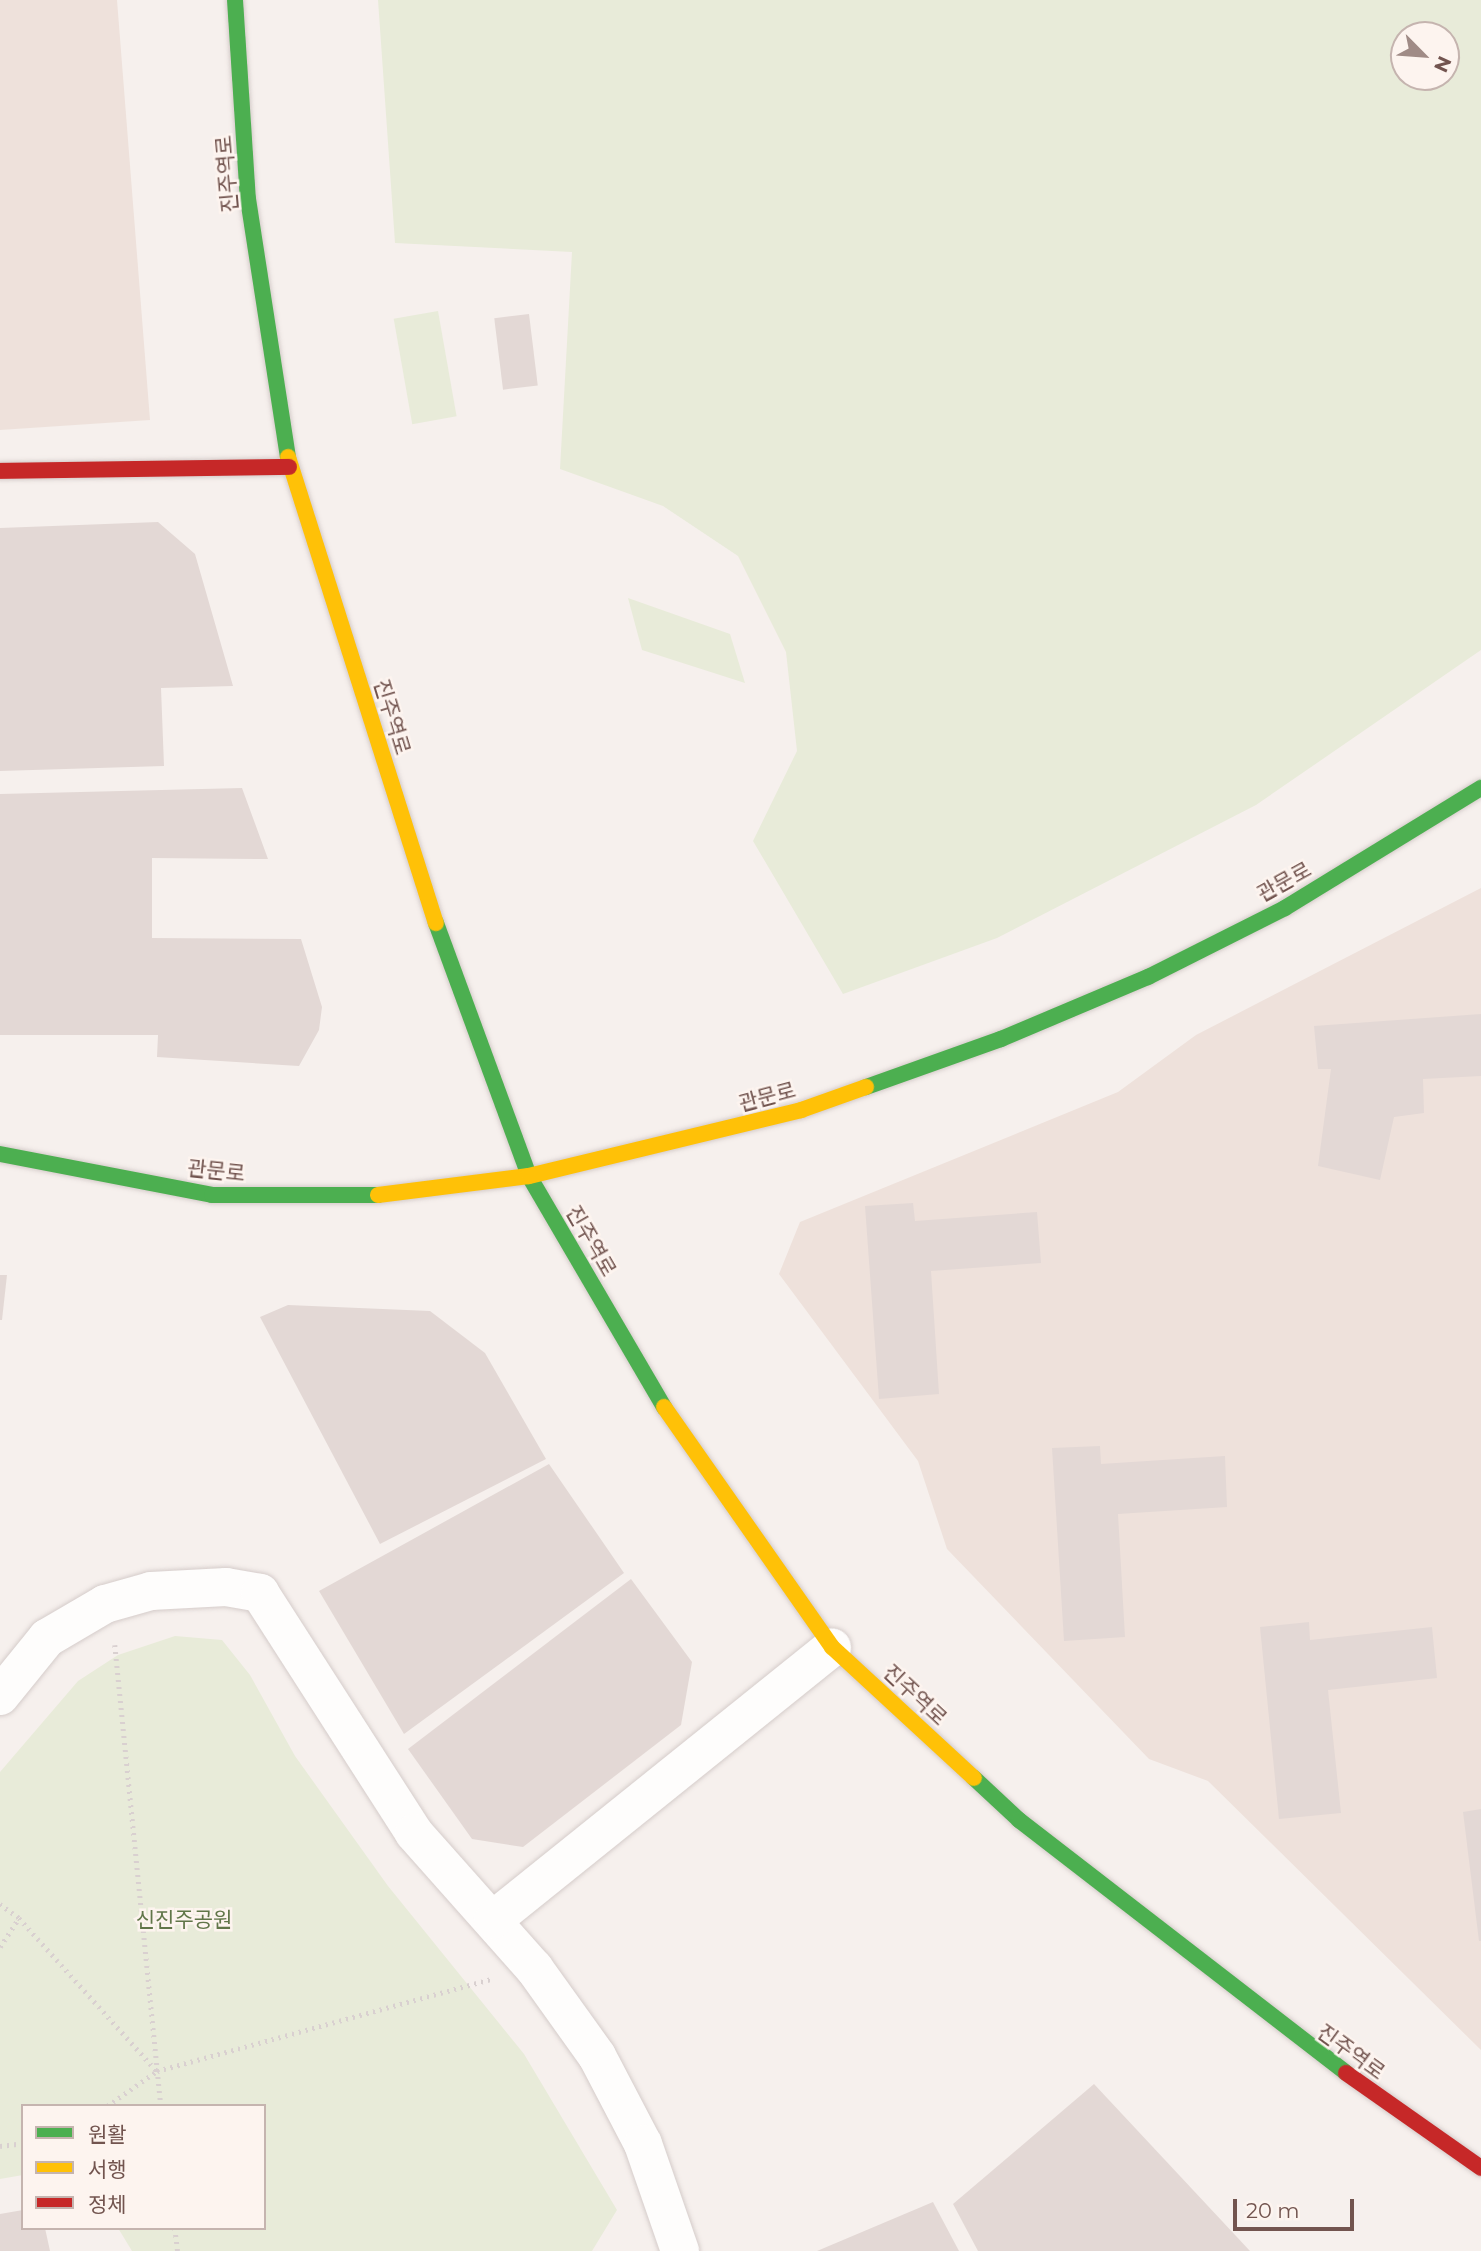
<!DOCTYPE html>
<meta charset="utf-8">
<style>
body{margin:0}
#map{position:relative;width:1481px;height:2251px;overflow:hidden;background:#f6f0ed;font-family:Montserrat,"Noto Sans KR",sans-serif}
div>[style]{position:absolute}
.residential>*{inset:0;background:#eee1db}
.green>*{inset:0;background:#e8ebd9;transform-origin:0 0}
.building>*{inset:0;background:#e3d8d5;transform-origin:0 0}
.path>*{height:4.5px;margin-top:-2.25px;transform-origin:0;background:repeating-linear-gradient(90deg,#d9d0d0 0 2px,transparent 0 7px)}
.roads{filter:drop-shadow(0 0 2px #d5ccca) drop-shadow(0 0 2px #d5ccca)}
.street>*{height:38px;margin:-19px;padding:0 19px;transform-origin:19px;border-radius:19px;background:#fefdfc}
.fast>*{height:16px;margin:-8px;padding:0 8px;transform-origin:8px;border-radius:8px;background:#4caf50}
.slow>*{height:16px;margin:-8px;padding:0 8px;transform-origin:8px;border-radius:8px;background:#ffc107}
.jam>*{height:16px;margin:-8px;padding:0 8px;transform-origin:8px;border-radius:8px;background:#c62828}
span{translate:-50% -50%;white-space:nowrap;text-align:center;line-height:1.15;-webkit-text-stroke:5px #fdf4ef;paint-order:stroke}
.street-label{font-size:21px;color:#72544f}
.park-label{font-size:21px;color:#617649}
.legend{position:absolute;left:21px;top:2104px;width:245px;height:126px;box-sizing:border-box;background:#fdf4ef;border:2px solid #c5b4af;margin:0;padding:9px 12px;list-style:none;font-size:21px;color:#72544f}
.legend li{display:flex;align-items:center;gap:14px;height:35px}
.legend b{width:35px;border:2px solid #c5b4af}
.north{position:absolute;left:1390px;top:21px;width:70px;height:70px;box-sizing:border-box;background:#fdf4ef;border:2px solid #c5b4af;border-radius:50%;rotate:115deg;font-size:19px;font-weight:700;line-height:28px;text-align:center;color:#72544f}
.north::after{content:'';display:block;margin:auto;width:24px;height:32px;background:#a08b86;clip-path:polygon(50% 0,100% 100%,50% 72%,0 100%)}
.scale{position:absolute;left:1233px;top:2199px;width:121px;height:32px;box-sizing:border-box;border:4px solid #72544f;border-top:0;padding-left:9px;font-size:21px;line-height:24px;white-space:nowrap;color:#72544f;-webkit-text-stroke:5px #fdf4ef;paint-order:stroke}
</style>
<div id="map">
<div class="residential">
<i style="clip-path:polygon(0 0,117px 0,150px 420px,0 430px)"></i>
<i style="clip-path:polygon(1481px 888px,1481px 2050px,1208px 1781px,1149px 1759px,947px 1549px,918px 1461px,779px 1274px,800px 1222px,1118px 1092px,1196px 1035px)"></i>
</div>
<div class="green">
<i style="clip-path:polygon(evenodd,378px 0,1481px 0,1481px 650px,1256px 805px,997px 938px,843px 994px,753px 841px,797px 751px,786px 652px,738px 556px,663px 506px,560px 469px,572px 252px,395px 243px,378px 0,1446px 35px,1446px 77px,1404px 77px,1404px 35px,1446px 35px)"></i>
<i style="left:438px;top:311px;width:107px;height:45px;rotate:80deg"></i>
<i style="clip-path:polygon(628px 598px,730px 634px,745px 683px,642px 650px)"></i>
<i style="clip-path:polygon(175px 1636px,222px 1640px,250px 1675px,295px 1756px,388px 1886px,524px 2054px,617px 2210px,592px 2251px,132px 2251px,118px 2228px,264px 2228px,264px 2106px,23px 2106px,23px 2175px,0 2179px,0 1772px,78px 1681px,118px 1655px)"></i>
</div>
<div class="building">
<i style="left:529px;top:314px;width:72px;height:35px;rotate:83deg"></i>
<i style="clip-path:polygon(158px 522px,195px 554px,233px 686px,161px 688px,164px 766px,0 771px,0 528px)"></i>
<i style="clip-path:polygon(242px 788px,268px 859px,152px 858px,152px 938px,301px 939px,322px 1007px,319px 1030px,299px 1066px,157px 1057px,158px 1035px,0 1035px,0 794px)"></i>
<i style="clip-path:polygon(1481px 1014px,1481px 1076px,1423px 1079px,1424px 1113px,1394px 1117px,1380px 1180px,1318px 1166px,1331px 1069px,1318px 1069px,1314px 1026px)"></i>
<i style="clip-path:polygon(913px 1203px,915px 1221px,1037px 1212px,1041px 1263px,931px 1271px,939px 1394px,879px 1399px,865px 1206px)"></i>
<i style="clip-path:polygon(0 1275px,7px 1275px,2px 1320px,0 1320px)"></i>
<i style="clip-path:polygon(288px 1305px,430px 1311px,485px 1353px,546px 1459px,380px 1544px,260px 1317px)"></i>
<i style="clip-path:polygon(1100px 1446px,1101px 1464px,1225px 1456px,1227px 1507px,1118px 1514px,1125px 1637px,1064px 1641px,1052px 1448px)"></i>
<i style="clip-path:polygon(549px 1464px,624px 1573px,404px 1734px,319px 1591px)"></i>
<i style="clip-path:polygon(631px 1579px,692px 1662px,681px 1725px,523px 1847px,472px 1839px,408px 1749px)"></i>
<i style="clip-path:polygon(1309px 1622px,1310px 1640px,1432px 1627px,1437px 1678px,1328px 1690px,1341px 1813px,1279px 1819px,1260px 1627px)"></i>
<i style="clip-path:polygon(1481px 1809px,1481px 1941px,1479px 1941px,1463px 1812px)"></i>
<i style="clip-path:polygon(1094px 2084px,1250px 2251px,978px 2251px,953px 2204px)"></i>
<i style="clip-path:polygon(933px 2202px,959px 2251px,817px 2251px)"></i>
<i style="clip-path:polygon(23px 2210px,23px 2228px,45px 2228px,50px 2251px,0 2251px,0 2214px)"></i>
</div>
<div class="path">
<i style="left:115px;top:1645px;width:463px;rotate:84.3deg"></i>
<i style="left:0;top:1904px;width:24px;rotate:36deg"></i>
<i style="left:19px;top:1918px;width:206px;rotate:48deg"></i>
<i style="left:157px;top:2071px;width:347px;rotate:-15.4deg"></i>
<i style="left:0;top:1947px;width:35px;rotate:-57deg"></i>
<i style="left:107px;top:2106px;width:61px;rotate:-35deg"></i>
<i style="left:0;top:2146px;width:23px;rotate:-7deg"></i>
<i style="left:175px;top:2228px;width:23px;rotate:83deg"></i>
</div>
<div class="roads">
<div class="street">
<i style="left:0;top:1696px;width:75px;rotate:-51deg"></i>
<i style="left:47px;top:1638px;width:67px;rotate:-30.4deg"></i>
<i style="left:105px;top:1604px;width:48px;rotate:-15.8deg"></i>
<i style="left:151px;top:1591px;width:75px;rotate:-3.1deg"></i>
<i style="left:226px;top:1587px;width:35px;rotate:10deg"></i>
<i style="left:260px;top:1593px;width:285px;rotate:57.3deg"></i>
<i style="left:414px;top:1833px;width:181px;rotate:48.4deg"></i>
<i style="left:534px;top:1968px;width:108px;rotate:54.4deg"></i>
<i style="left:597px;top:2056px;width:99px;rotate:62.4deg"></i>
<i style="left:643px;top:2144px;width:113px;rotate:70.9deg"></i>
<i style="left:493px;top:1920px;width:435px;rotate:-38.8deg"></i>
</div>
<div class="fast">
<i style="left:235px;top:0;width:199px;rotate:86.3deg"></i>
<i style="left:248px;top:199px;width:261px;rotate:81.2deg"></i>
<i style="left:436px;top:923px;width:270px;rotate:69.8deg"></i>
<i style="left:529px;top:1176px;width:268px;rotate:59.7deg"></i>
<i style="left:866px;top:1087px;width:143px;rotate:-19.6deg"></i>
<i style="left:1001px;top:1039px;width:160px;rotate:-22.9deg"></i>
<i style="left:1148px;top:977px;width:153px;rotate:-26.7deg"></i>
<i style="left:1285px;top:908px;width:230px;rotate:-31.5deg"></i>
<i style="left:0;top:1154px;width:216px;rotate:10.9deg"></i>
<i style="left:212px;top:1195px;width:166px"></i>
<i style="left:974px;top:1778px;width:62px;rotate:43deg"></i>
<i style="left:1019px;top:1820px;width:413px;rotate:37.7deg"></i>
</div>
<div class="slow">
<i style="left:288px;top:457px;width:489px;rotate:72.4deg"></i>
<i style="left:378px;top:1195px;width:152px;rotate:-7.2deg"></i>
<i style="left:529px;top:1176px;width:280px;rotate:-13.6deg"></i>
<i style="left:801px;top:1110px;width:69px;rotate:-19.5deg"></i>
<i style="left:664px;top:1407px;width:293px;rotate:55deg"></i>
<i style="left:832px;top:1647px;width:193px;rotate:42.7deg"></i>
</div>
<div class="jam">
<i style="left:0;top:471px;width:289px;rotate:-0.8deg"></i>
<i style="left:1346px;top:2073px;width:165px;rotate:35.1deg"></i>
</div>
</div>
<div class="street-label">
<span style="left:227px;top:174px;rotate:-95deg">진주역로</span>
<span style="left:392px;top:717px;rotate:73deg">진주역로</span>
<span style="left:1284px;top:882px;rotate:-29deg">관문로</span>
<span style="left:767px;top:1097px;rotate:-15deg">관문로</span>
<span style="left:216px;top:1171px;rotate:6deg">관문로</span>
<span style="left:591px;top:1241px;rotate:60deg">진주역로</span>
<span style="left:915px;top:1695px;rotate:43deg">진주역로</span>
<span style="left:1351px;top:2052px;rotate:36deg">진주역로</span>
</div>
<div class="park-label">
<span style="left:184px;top:1920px">신진주공원</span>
</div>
<ul class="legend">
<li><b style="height:9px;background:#4caf50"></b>원활</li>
<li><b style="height:9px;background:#ffc107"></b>서행</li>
<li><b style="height:9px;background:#c62828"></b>정체</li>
</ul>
<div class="north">N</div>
<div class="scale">20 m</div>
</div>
